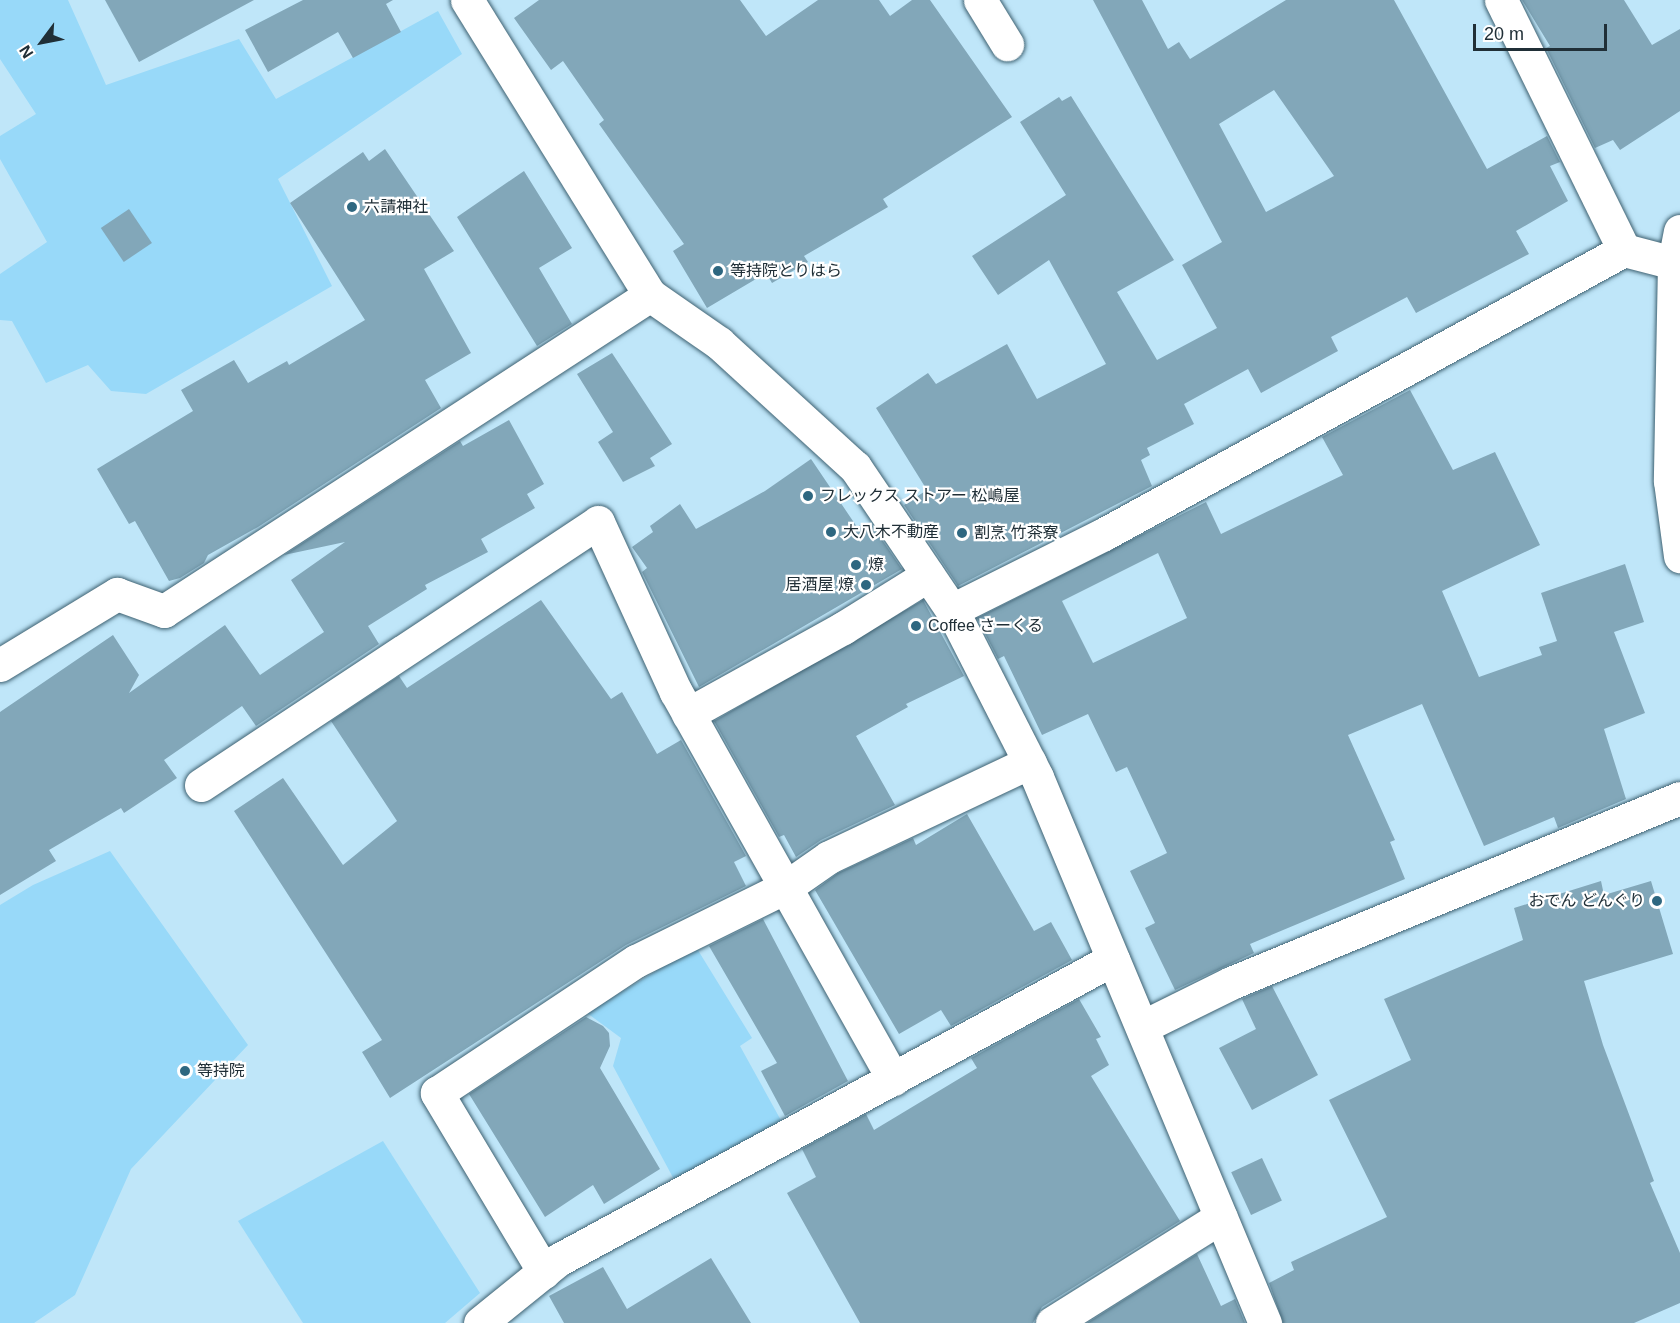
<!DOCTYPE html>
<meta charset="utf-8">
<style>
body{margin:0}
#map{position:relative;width:1680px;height:1323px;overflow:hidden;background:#bfe6f9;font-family:Helvetica,"Noto Sans JP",sans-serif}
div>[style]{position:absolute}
.green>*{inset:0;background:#98d9f9}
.building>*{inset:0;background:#82a7b9;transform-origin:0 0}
.roads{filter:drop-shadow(0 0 2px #3e6171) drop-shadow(0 0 2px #3e6171)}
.minor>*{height:33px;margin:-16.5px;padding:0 16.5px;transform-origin:16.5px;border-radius:16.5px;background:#fff}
.dots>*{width:16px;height:16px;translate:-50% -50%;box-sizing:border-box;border:3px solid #fff;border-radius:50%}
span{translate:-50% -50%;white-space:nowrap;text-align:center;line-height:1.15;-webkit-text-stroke:4.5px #fff;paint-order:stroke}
.poi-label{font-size:16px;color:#202f37}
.left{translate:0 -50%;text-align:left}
.right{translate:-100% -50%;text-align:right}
.north{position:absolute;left:12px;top:12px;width:60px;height:60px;-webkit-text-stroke:4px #fff;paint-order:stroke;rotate:238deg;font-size:16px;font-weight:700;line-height:24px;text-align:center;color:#202f37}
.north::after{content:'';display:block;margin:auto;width:21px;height:27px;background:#202f37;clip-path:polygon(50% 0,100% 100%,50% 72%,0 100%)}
.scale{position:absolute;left:1473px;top:24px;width:134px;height:27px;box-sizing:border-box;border:3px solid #202f37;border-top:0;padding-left:8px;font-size:18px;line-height:21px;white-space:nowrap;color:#202f37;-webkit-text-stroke:4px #fff;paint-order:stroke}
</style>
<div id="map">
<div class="green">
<i style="clip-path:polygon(0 0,68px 0,106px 85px,239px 39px,276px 99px,438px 11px,462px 54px,278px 179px,332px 286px,146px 394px,111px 391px,88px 365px,46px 383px,12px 321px,0 320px,0 274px,47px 242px,0 159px,0 136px,36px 114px,0 59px)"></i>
<i style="clip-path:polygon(110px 851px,248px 1045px,131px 1169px,75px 1295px,34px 1323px,0 1323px,0 905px,33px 885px)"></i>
<i style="clip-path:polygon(696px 947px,752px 1038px,740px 1046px,783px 1124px,677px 1185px,613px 1066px,621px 1038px,587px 1013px)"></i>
<i style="clip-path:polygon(383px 1141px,480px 1293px,445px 1323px,303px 1323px,238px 1221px)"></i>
</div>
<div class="building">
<i style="clip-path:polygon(105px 0,254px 0,139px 62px)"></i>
<i style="clip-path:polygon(303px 0,393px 0,386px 4px,401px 32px,353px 58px,338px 32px,268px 72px,245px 30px)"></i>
<i style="clip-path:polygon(539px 0,740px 0,766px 36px,818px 0,879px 0,890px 16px,912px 0,930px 0,1012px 117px,883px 199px,888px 207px,804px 256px,808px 262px,772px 283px,766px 273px,707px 308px,673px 251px,684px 244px,599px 124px,604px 120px,563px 61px,551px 70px,514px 18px)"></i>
<i style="clip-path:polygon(evenodd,1093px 0,1142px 0,1168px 49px,1179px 42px,1190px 59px,1286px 0,1394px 0,1487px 169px,1547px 136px,1560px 162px,1550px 166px,1568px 201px,1516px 231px,1529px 254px,1416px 313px,1407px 297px,1331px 337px,1338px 351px,1261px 393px,1248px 369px,1184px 404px,1194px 424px,1147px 448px,1150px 455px,1141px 460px,1152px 486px,958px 586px,904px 505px,927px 490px,876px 408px,928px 373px,936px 384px,1007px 344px,1037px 399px,1106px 364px,1049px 260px,998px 295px,972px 256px,1066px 195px,1020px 122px,1059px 97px,1062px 101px,1071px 96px,1174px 260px,1117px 292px,1157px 360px,1217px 328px,1182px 265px,1222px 242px,1093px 0,1274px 90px,1334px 176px,1266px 212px,1219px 124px,1274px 90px)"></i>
<i style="clip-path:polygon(1522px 0,1624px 0,1652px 45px,1680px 29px,1680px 111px,1620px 150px,1613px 140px,1595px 148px,1546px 48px,1550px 46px)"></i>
<i style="clip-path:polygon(385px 149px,454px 251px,424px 269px,471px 353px,425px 380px,441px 408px,258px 527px,208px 555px,204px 563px,180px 578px,169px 581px,135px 521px,129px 524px,97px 469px,193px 411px,181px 390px,234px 360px,248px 383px,287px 361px,289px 365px,365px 320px,290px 203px,363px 152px,369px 161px)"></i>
<i style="clip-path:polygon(524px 171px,572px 248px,539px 268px,572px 324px,537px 346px,457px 217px)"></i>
<i style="left:129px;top:209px;width:41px;height:34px;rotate:56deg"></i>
<i style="clip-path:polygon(612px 353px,672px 444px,650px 458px,655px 466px,623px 482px,598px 442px,613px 432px,577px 374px)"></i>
<i style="clip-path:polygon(evenodd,1410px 390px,1453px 470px,1495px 452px,1540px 545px,1442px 591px,1479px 677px,1542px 655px,1539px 647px,1557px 641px,1541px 593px,1625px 564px,1644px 622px,1614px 632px,1645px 713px,1604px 729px,1626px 799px,1558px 828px,1554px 817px,1484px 846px,1422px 704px,1348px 735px,1395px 840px,1390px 842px,1405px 879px,1250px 944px,1254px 953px,1175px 990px,1145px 928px,1155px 923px,1130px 871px,1167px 853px,1127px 767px,1116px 772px,1088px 714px,1042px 735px,1004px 656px,998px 659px,977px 618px,1206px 502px,1221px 534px,1343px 475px,1322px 437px,1410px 390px,1158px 553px,1187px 618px,1093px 663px,1062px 601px,1158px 553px)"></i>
<i style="clip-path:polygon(509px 420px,544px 484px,527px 494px,535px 508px,481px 539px,488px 552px,425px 585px,427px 589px,368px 626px,379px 644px,256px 726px,242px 706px,164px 760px,177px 778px,124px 813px,121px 808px,49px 850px,56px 861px,0 895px,0 712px,113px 635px,139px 675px,129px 693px,225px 625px,260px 675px,324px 632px,291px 580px,345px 542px,284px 555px,460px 441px,463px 446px)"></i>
<i style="clip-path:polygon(811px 459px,857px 527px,860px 525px,863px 531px,872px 525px,902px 569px,699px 687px,642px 572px,647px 568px,632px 547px,653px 532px,650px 526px,680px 504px,696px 529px,765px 491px)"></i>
<i style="clip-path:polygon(541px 600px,611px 699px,622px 692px,657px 754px,681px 740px,746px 856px,734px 862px,746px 886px,626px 945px,390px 1098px,362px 1052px,382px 1040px,234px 811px,283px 778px,343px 865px,397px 821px,331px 721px,399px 676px,407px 688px)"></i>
<i style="clip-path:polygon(923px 600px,964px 676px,906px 704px,908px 707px,856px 736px,895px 805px,821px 840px,796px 857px,784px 835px,779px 837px,714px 721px)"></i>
<i style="clip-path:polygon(967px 814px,1034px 931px,1051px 922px,1072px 960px,951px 1026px,941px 1010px,899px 1034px,815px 890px,838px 873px,913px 838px,916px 845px)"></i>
<i style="clip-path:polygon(1601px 881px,1604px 895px,1651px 881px,1673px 954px,1584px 981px,1603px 1045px,1654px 1181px,1650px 1183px,1680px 1253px,1680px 1303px,1634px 1323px,1283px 1323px,1269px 1283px,1294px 1270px,1291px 1262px,1387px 1217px,1329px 1100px,1411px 1060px,1384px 999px,1523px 940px,1514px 908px)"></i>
<i style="clip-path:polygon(763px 919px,848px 1081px,785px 1116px,761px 1071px,777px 1063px,709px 946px)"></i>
<i style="clip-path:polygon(1272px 986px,1318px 1075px,1252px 1110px,1219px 1048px,1256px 1029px,1242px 999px)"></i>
<i style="clip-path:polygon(1079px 999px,1101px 1037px,1096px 1039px,1109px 1065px,1091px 1076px,1180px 1221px,1042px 1307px,1033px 1323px,860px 1323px,787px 1193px,816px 1177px,802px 1149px,866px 1114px,874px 1130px,977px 1068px,971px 1058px)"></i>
<i style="clip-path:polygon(586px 1017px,603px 1026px,609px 1033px,610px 1046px,600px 1068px,660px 1169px,604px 1204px,593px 1185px,545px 1217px,469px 1094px)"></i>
<i style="left:1262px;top:1158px;width:47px;height:34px;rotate:65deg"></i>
<i style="clip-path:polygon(1197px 1254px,1221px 1306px,1235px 1299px,1245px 1323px,1087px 1323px)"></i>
<i style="clip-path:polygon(711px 1258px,751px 1323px,564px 1323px,549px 1296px,603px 1267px,627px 1309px)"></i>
</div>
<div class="roads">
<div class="minor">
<i style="left:467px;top:0;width:347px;rotate:58.2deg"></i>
<i style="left:650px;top:295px;width:84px;rotate:34.8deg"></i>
<i style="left:719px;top:343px;width:184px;rotate:42.4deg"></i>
<i style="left:855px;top:467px;width:173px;rotate:55.9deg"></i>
<i style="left:952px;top:610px;width:187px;rotate:63deg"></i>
<i style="left:1037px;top:777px;width:592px;rotate:67.34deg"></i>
<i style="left:980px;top:0;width:52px;rotate:58.5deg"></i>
<i style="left:1501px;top:0;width:279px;rotate:63.8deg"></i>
<i style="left:1624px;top:250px;width:52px;rotate:14.6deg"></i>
<i style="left:1680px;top:231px;width:33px;rotate:101deg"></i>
<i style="left:1674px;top:263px;width:218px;rotate:91.1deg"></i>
<i style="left:1670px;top:481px;width:76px;rotate:82.4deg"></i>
<i style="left:952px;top:610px;width:170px;rotate:-26.6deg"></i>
<i style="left:1104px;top:534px;width:592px;rotate:-28.64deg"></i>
<i style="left:0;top:665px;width:137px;rotate:-31.3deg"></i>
<i style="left:117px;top:594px;width:50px;rotate:19.9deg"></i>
<i style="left:164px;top:611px;width:580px;rotate:-33.03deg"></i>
<i style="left:688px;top:714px;width:177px;rotate:-29deg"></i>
<i style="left:843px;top:628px;width:100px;rotate:-31.9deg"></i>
<i style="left:201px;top:785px;width:476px;rotate:-33.5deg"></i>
<i style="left:598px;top:522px;width:187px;rotate:65.4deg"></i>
<i style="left:676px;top:692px;width:444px;rotate:60.7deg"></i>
<i style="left:1142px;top:1027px;width:99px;rotate:-26.3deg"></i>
<i style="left:1231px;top:983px;width:485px;rotate:-22.4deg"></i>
<i style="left:544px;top:1272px;width:209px;rotate:-120.9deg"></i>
<i style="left:437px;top:1093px;width:239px;rotate:-33.6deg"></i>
<i style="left:636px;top:961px;width:167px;rotate:-26.3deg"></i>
<i style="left:786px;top:887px;width:52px;rotate:-34.9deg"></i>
<i style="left:829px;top:857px;width:222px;rotate:-25.3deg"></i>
<i style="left:480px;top:1323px;width:100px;rotate:-38.9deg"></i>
<i style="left:558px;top:1260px;width:631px;rotate:-28.47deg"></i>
<i style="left:1052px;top:1323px;width:199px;rotate:-32.1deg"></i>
</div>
</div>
<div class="dots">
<i style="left:352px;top:207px;background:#2e6780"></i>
<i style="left:718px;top:271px;background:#2e6780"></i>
<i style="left:808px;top:496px;background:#2e6780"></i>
<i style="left:831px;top:532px;background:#2e6780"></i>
<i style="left:962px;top:533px;background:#2e6780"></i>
<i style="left:856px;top:565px;background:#2e6780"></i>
<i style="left:866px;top:585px;background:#2e6780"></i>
<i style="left:916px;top:626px;background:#2e6780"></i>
<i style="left:1657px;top:901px;background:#2e6780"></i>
<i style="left:185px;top:1071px;background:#2e6780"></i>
</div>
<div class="poi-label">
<span class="left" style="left:364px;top:207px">六請神社</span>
<span class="left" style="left:730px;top:271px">等持院とりはら</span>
<span class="left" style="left:820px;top:496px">フレックス ストアー 松嶋屋</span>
<span class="left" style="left:843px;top:532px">大八木不動産</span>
<span class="left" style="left:974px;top:533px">割烹 竹茶寮</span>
<span class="left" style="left:868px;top:565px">燎</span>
<span class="right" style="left:854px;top:585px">居酒屋 燎</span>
<span class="left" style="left:928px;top:626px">Coffee さーくる</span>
<span class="right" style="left:1645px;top:901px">おでん どんぐり</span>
<span class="left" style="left:197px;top:1071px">等持院</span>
</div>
<div class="north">N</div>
<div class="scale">20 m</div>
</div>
